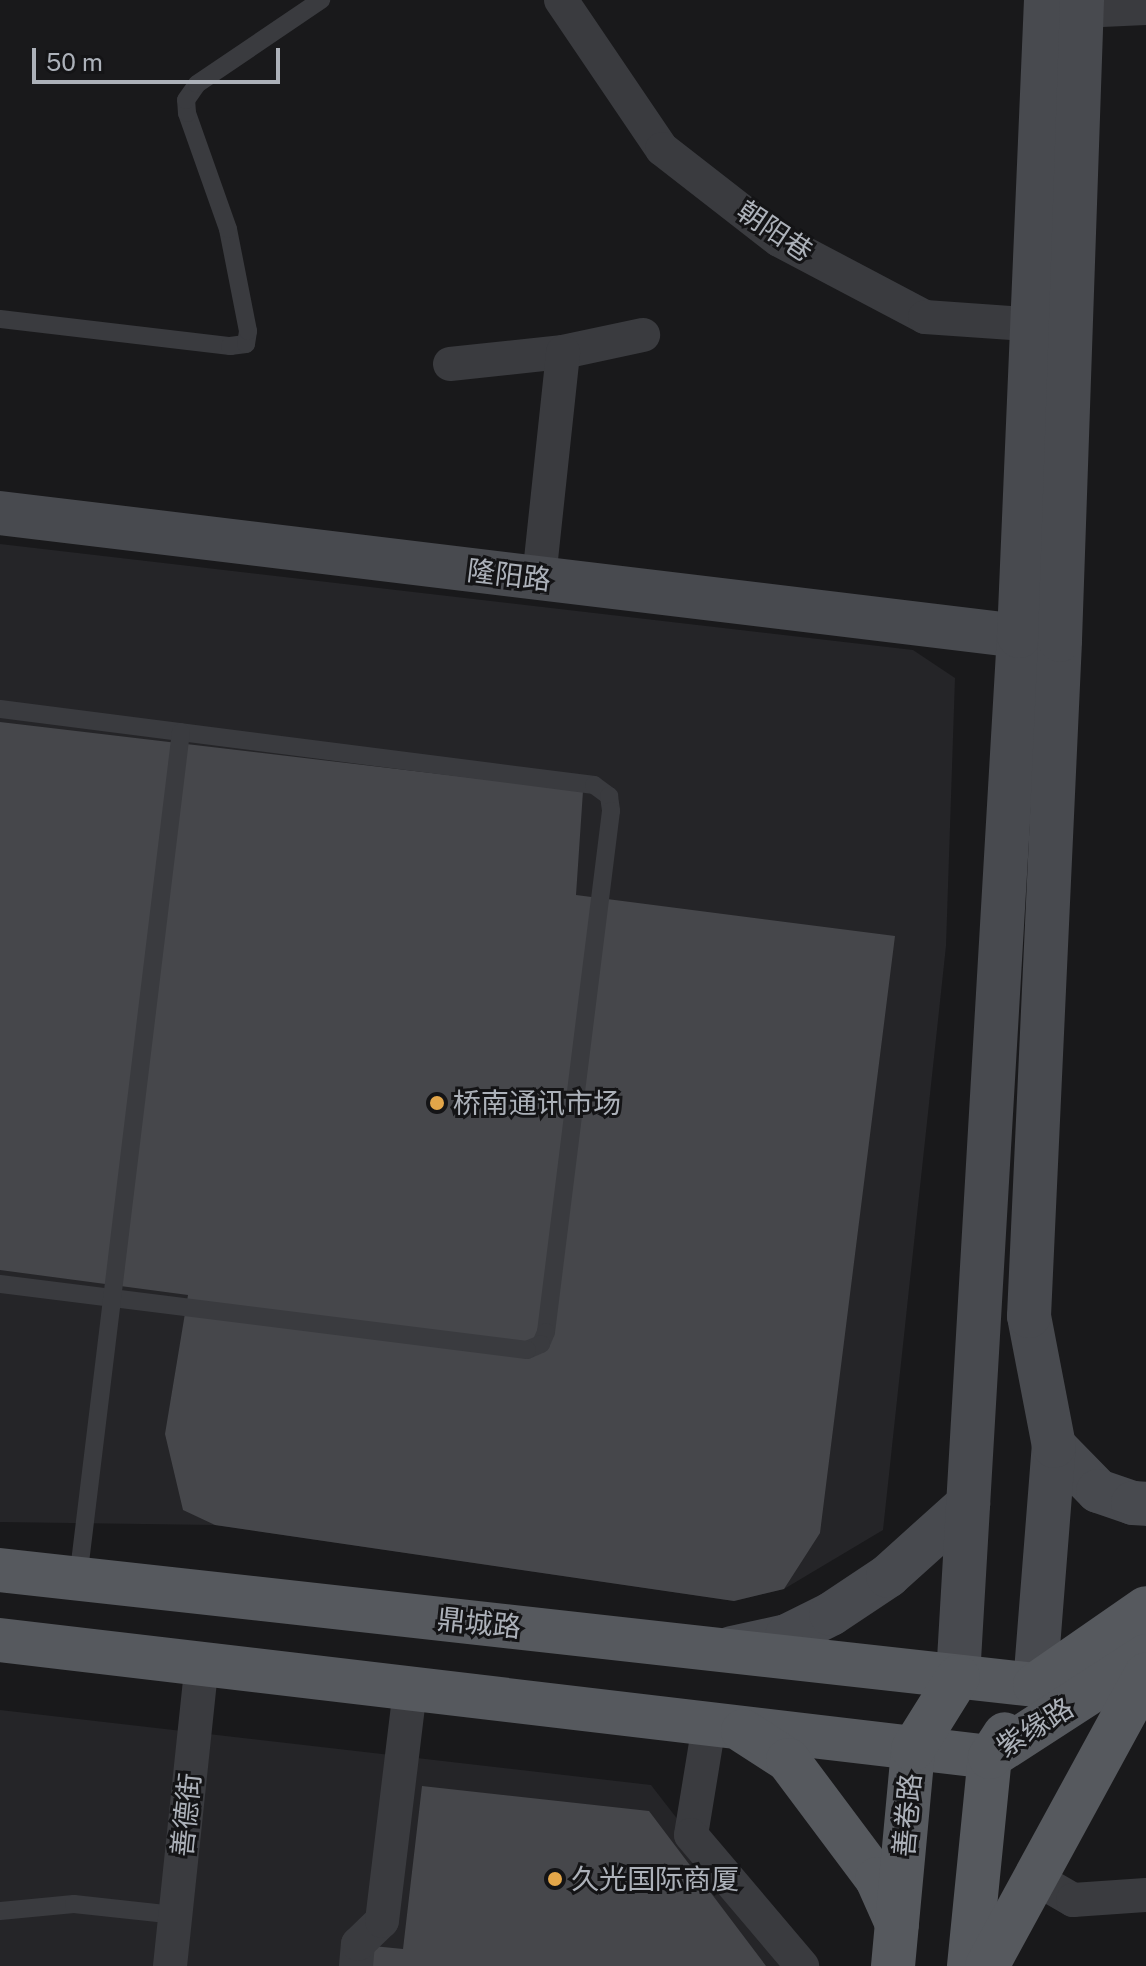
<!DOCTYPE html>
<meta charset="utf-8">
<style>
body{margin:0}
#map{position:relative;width:1146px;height:1966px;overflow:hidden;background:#19191b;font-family:"Public Sans","Noto Sans SC",sans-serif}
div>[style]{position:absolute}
.built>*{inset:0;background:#252528}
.building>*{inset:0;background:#46474b}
.lane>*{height:18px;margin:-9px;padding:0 9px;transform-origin:9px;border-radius:9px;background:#3a3b3f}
.street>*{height:34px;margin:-17px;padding:0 17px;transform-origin:17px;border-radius:17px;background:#3a3b3f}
.secondary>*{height:44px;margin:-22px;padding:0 22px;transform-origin:22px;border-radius:22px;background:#484a4f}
.primary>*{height:44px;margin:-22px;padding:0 22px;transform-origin:22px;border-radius:22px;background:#56595e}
.dots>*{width:22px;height:22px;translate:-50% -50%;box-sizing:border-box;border:4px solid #141416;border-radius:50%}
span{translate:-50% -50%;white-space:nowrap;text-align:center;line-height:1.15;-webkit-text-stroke:6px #141416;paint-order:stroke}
.street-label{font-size:28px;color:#acb1b9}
.poi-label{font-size:28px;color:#acb1b9}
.left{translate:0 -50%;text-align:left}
.scale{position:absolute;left:32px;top:48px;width:248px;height:36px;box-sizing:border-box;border:4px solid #acb1b9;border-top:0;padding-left:10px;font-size:24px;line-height:28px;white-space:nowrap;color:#acb1b9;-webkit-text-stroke:6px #141416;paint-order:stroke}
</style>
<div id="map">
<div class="built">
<i style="clip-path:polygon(0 544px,913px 650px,955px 678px,946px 946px,883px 1530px,784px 1589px,734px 1601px,215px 1525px,0 1522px)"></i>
<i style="clip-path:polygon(0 1710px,651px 1785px,791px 1966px,0 1966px)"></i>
</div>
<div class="building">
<i style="clip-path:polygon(0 722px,583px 791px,576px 895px,895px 936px,820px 1533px,784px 1589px,734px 1601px,215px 1525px,183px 1510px,165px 1434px,188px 1295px,0 1270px)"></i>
<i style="clip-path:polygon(422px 1786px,649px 1811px,766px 1966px,370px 1966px,373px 1946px,403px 1949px)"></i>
</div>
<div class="lane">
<i style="left:0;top:319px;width:232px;rotate:6.7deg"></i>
<i style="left:230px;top:346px;width:16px;rotate:-7deg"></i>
<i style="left:246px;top:344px;width:13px;rotate:-81deg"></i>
<i style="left:248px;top:331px;width:104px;rotate:-101.1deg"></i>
<i style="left:228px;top:229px;width:123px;rotate:-109.5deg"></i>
<i style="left:187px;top:113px;width:13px;rotate:-94deg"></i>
<i style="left:186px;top:100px;width:19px;rotate:-55deg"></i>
<i style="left:197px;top:84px;width:150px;rotate:-34.1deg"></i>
<i style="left:0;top:709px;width:599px;rotate:7.29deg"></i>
<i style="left:594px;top:785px;width:19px;rotate:36deg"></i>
<i style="left:609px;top:796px;width:15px;rotate:82deg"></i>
<i style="left:611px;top:811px;width:525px;rotate:97.11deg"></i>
<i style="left:546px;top:1332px;width:13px;rotate:113deg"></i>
<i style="left:541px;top:1344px;width:15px;rotate:157deg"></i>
<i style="left:527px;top:1350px;width:531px;rotate:-172.86deg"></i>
<i style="left:78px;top:1579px;width:853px;rotate:-83.07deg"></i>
<i style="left:0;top:1911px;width:74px;rotate:-5.4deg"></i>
<i style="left:74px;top:1904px;width:103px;rotate:6.2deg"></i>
</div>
<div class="street">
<i style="left:561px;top:0;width:180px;rotate:55.9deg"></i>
<i style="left:662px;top:149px;width:148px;rotate:37.9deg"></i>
<i style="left:779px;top:240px;width:165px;rotate:27.8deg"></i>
<i style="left:925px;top:317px;width:130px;rotate:4deg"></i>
<i style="left:1058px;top:12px;width:88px;rotate:-2.6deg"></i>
<i style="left:450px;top:364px;width:114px;rotate:-6.1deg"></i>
<i style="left:563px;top:352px;width:82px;rotate:-12deg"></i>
<i style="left:539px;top:578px;width:227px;rotate:-83.9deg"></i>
<i style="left:709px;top:1725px;width:111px;rotate:99.3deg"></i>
<i style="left:691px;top:1835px;width:172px;rotate:49.7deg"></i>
<i style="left:1035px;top:1878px;width:44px;rotate:30.1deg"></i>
<i style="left:1073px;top:1900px;width:73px;rotate:-3.9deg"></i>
<i style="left:170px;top:1966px;width:304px;rotate:-84deg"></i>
<i style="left:356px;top:1966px;width:22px;rotate:-85deg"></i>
<i style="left:358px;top:1944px;width:33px;rotate:-44deg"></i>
<i style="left:382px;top:1921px;width:234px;rotate:-83.1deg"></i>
</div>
<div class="secondary">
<i style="left:0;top:513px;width:1026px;rotate:6.88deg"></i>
<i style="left:1054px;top:1446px;width:63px;rotate:45.6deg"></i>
<i style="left:1098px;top:1491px;width:37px;rotate:19deg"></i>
<i style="left:1133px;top:1503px;width:13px;rotate:4deg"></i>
<i style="left:732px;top:1648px;width:56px;rotate:-12.3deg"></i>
<i style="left:787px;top:1636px;width:49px;rotate:-26.6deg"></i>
<i style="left:831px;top:1614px;width:69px;rotate:-33.7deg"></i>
<i style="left:888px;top:1576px;width:108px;rotate:-42deg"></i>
<i style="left:958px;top:1677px;width:1043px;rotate:-86.65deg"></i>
<i style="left:1019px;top:636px;width:637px;rotate:-87.57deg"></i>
<i style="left:1035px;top:1685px;width:240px;rotate:-85.5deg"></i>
<i style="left:1054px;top:1446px;width:132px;rotate:-100.9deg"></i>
<i style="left:1029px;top:1316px;width:677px;rotate:-87.37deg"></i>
<i style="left:1060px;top:640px;width:640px;rotate:-88.03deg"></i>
</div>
<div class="primary">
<i style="left:0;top:1570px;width:1041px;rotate:6.34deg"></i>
<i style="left:1035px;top:1685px;width:135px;rotate:-34.7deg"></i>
<i style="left:0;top:1640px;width:997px;rotate:6.74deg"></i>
<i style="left:990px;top:1757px;width:186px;rotate:-32.9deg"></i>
<i style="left:743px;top:1731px;width:54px;rotate:32.8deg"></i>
<i style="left:788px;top:1760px;width:149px;rotate:53.2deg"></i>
<i style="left:877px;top:1879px;width:49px;rotate:66deg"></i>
<i style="left:893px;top:1966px;width:218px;rotate:-84.7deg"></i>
<i style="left:913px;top:1749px;width:85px;rotate:-58deg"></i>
<i style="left:969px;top:1966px;width:210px;rotate:-84.3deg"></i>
<i style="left:990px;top:1757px;width:27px;rotate:-57deg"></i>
<i style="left:987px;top:1966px;width:332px;rotate:-61.4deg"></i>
</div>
<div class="dots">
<i style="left:437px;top:1103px;background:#e3a649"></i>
<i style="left:555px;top:1879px;background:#e3a649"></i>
</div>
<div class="street-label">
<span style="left:775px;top:231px;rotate:34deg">朝阳巷</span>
<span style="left:509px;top:575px;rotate:7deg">隆阳路</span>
<span style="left:479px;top:1623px;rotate:6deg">鼎城路</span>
<span style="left:1035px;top:1727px;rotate:-32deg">紫缘路</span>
<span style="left:186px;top:1815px;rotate:-84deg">善德街</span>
<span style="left:907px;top:1815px;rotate:-85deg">善卷路</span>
</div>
<div class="poi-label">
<span class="left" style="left:453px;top:1103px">桥南通讯市场</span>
<span class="left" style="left:571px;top:1879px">久光国际商厦</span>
</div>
<div class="scale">50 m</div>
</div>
